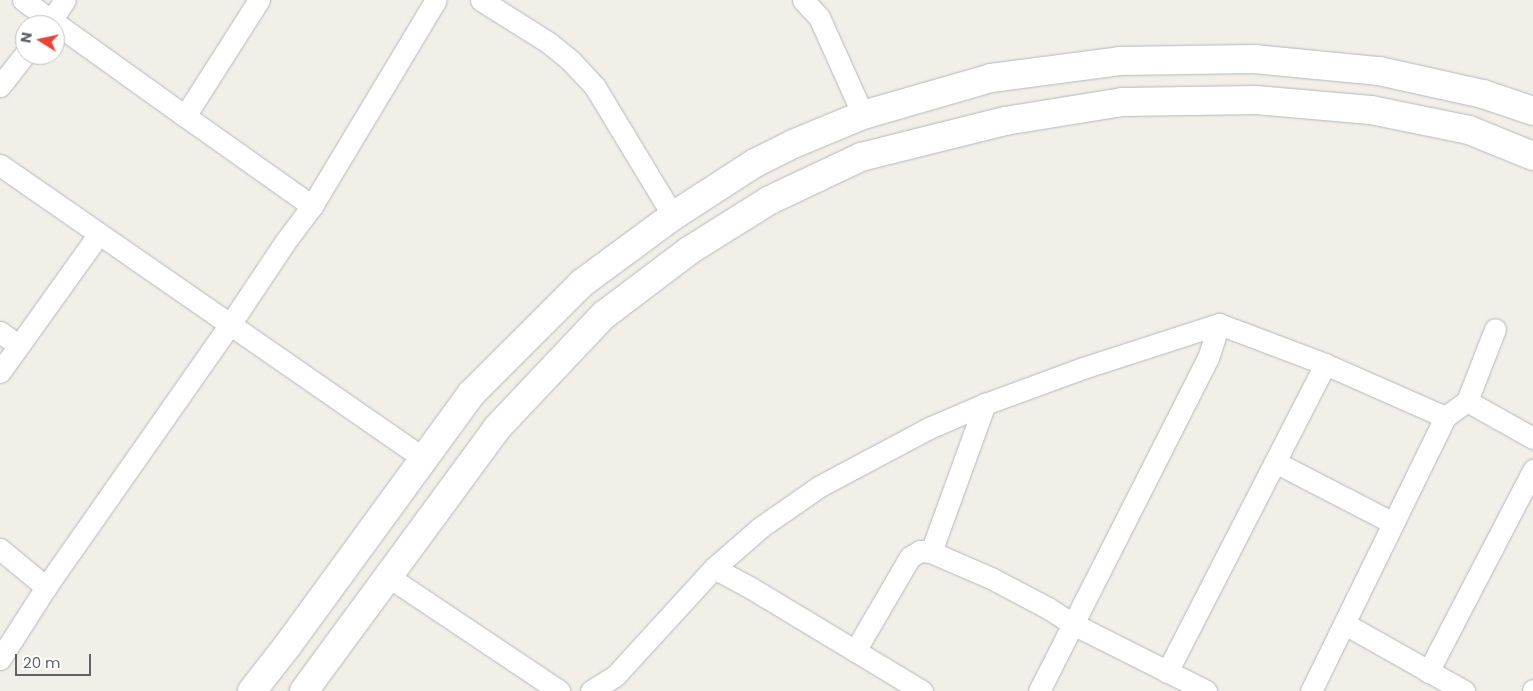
<!DOCTYPE html>
<style>
body{margin:0}
#map{position:relative;width:1533px;height:691px;overflow:hidden;background:#f1efe8;font-family:Poppins,sans-serif}
div>[style]{position:absolute}
.roads{filter:drop-shadow(0 0 1px #b5b8bc) drop-shadow(0 0 1px #b5b8bc)}
.street>*{height:21px;margin:-10.5px;padding:0 10.5px;transform-origin:10.5px;border-radius:10.5px;background:#fff}
.secondary>*{height:28px;margin:-14px;padding:0 14px;transform-origin:14px;border-radius:14px;background:#fff}
span{translate:-50% -50%;white-space:nowrap;text-align:center;line-height:1.15;-webkit-text-stroke:4px #fff;paint-order:stroke}
.north{position:absolute;left:15px;top:15px;width:50px;height:50px;box-sizing:border-box;background:#fff;border:1px solid #bfc1c3;border-radius:50%;rotate:280deg;font-size:14px;font-weight:700;line-height:20px;text-align:center;color:#5f6368}
.north::after{content:'';display:block;margin:auto;width:18px;height:22px;background:#ea4335;clip-path:polygon(50% 0,100% 100%,50% 72%,0 100%)}
.scale{position:absolute;left:15px;top:654px;width:76px;height:22px;box-sizing:border-box;border:2px solid #5f6368;border-top:0;padding-left:6px;font-size:15px;line-height:18px;white-space:nowrap;color:#5f6368;-webkit-text-stroke:4px #fff;paint-order:stroke}
</style>
<div id="map">
<div class="roads">
<div class="street">
<i style="left:23px;top:0;width:199px;rotate:35.6deg"></i>
<i style="left:185px;top:116px;width:138px;rotate:-57.5deg"></i>
<i style="left:481px;top:0;width:80px;rotate:32.3deg"></i>
<i style="left:549px;top:43px;width:28px;rotate:39deg"></i>
<i style="left:571px;top:61px;width:35px;rotate:47deg"></i>
<i style="left:595px;top:87px;width:151px;rotate:58.8deg"></i>
<i style="left:803px;top:0;width:23px;rotate:47deg"></i>
<i style="left:819px;top:17px;width:107px;rotate:65.8deg"></i>
<i style="left:48px;top:25px;width:30px;rotate:-56deg"></i>
<i style="left:0;top:86px;width:41px;rotate:-52deg"></i>
<i style="left:185px;top:116px;width:156px;rotate:35.3deg"></i>
<i style="left:0;top:165px;width:515px;rotate:34.71deg"></i>
<i style="left:0;top:332px;width:22px;rotate:36deg"></i>
<i style="left:0;top:372px;width:168px;rotate:-54.4deg"></i>
<i style="left:1467px;top:401px;width:76px;rotate:29.3deg"></i>
<i style="left:1275px;top:462px;width:133px;rotate:27.3deg"></i>
<i style="left:0;top:549px;width:60px;rotate:39.6deg"></i>
<i style="left:931px;top:552px;width:158px;rotate:-70deg"></i>
<i style="left:714px;top:568px;width:42px;rotate:28.4deg"></i>
<i style="left:751px;top:588px;width:200px;rotate:31.1deg"></i>
<i style="left:389px;top:577px;width:205px;rotate:33.8deg"></i>
<i style="left:1345px;top:624px;width:137px;rotate:29.4deg"></i>
<i style="left:855px;top:651px;width:109px;rotate:-59.7deg"></i>
<i style="left:910px;top:557px;width:12px;rotate:-31deg"></i>
<i style="left:920px;top:551px;width:11px;rotate:5deg"></i>
<i style="left:931px;top:552px;width:65px;rotate:23.4deg"></i>
<i style="left:991px;top:578px;width:64px;rotate:27.8deg"></i>
<i style="left:1048px;top:608px;width:30px;rotate:33deg"></i>
<i style="left:1073px;top:624px;width:149px;rotate:26.7deg"></i>
<i style="left:0;top:659px;width:85px;rotate:-57.4deg"></i>
<i style="left:46px;top:587px;width:322px;rotate:-55deg"></i>
<i style="left:231px;top:323px;width:97px;rotate:-56.3deg"></i>
<i style="left:285px;top:242px;width:45px;rotate:-53.1deg"></i>
<i style="left:312px;top:206px;width:240px;rotate:-59deg"></i>
<i style="left:1167px;top:672px;width:346px;rotate:-62.8deg"></i>
<i style="left:1428px;top:672px;width:228px;rotate:-62.5deg"></i>
<i style="left:591px;top:691px;width:28px;rotate:-32deg"></i>
<i style="left:615px;top:676px;width:147px;rotate:-47.5deg"></i>
<i style="left:714px;top:568px;width:62px;rotate:-41.1deg"></i>
<i style="left:761px;top:527px;width:72px;rotate:-34.8deg"></i>
<i style="left:820px;top:486px;width:123px;rotate:-28deg"></i>
<i style="left:929px;top:428px;width:61px;rotate:-23.2deg"></i>
<i style="left:985px;top:404px;width:104px;rotate:-20.2deg"></i>
<i style="left:1083px;top:368px;width:143px;rotate:-17.9deg"></i>
<i style="left:1219px;top:324px;width:113px;rotate:20.7deg"></i>
<i style="left:1325px;top:364px;width:131px;rotate:23.8deg"></i>
<i style="left:1039px;top:691px;width:373px;rotate:-63.1deg"></i>
<i style="left:1208px;top:358px;width:36px;rotate:-72deg"></i>
<i style="left:1311px;top:691px;width:305px;rotate:-63.9deg"></i>
<i style="left:1445px;top:417px;width:27px;rotate:-36deg"></i>
<i style="left:1467px;top:401px;width:77px;rotate:-68.7deg"></i>
<i style="left:1533px;top:691px;width:1px;rotate:-90deg"></i>
</div>
<div class="secondary">
<i style="left:252px;top:691px;width:58px;rotate:-52deg"></i>
<i style="left:288px;top:645px;width:311px;rotate:-53.9deg"></i>
<i style="left:471px;top:394px;width:157px;rotate:-45deg"></i>
<i style="left:582px;top:283px;width:113px;rotate:-36.4deg"></i>
<i style="left:673px;top:216px;width:98px;rotate:-32.9deg"></i>
<i style="left:755px;top:163px;width:42px;rotate:-26.6deg"></i>
<i style="left:793px;top:144px;width:76px;rotate:-22.5deg"></i>
<i style="left:863px;top:115px;width:133px;rotate:-16.1deg"></i>
<i style="left:991px;top:78px;width:130px;rotate:-7.5deg"></i>
<i style="left:1120px;top:61px;width:134px;rotate:-0.9deg"></i>
<i style="left:1254px;top:59px;width:126px;rotate:5.5deg"></i>
<i style="left:1379px;top:71px;width:107px;rotate:12.5deg"></i>
<i style="left:1483px;top:94px;width:53px;rotate:18.8deg"></i>
<i style="left:304px;top:691px;width:326px;rotate:-53.7deg"></i>
<i style="left:497px;top:428px;width:156px;rotate:-46.6deg"></i>
<i style="left:604px;top:315px;width:108px;rotate:-37.1deg"></i>
<i style="left:690px;top:250px;width:94px;rotate:-32deg"></i>
<i style="left:770px;top:200px;width:101px;rotate:-25.3deg"></i>
<i style="left:861px;top:157px;width:148px;rotate:-14deg"></i>
<i style="left:1005px;top:121px;width:119px;rotate:-9.2deg"></i>
<i style="left:1122px;top:102px;width:134px;rotate:-0.9deg"></i>
<i style="left:1256px;top:100px;width:115px;rotate:5deg"></i>
<i style="left:1371px;top:110px;width:100px;rotate:11.5deg"></i>
<i style="left:1469px;top:130px;width:69px;rotate:22.1deg"></i>
</div>
</div>
<div class="north">N</div>
<div class="scale">20 m</div>
</div>
